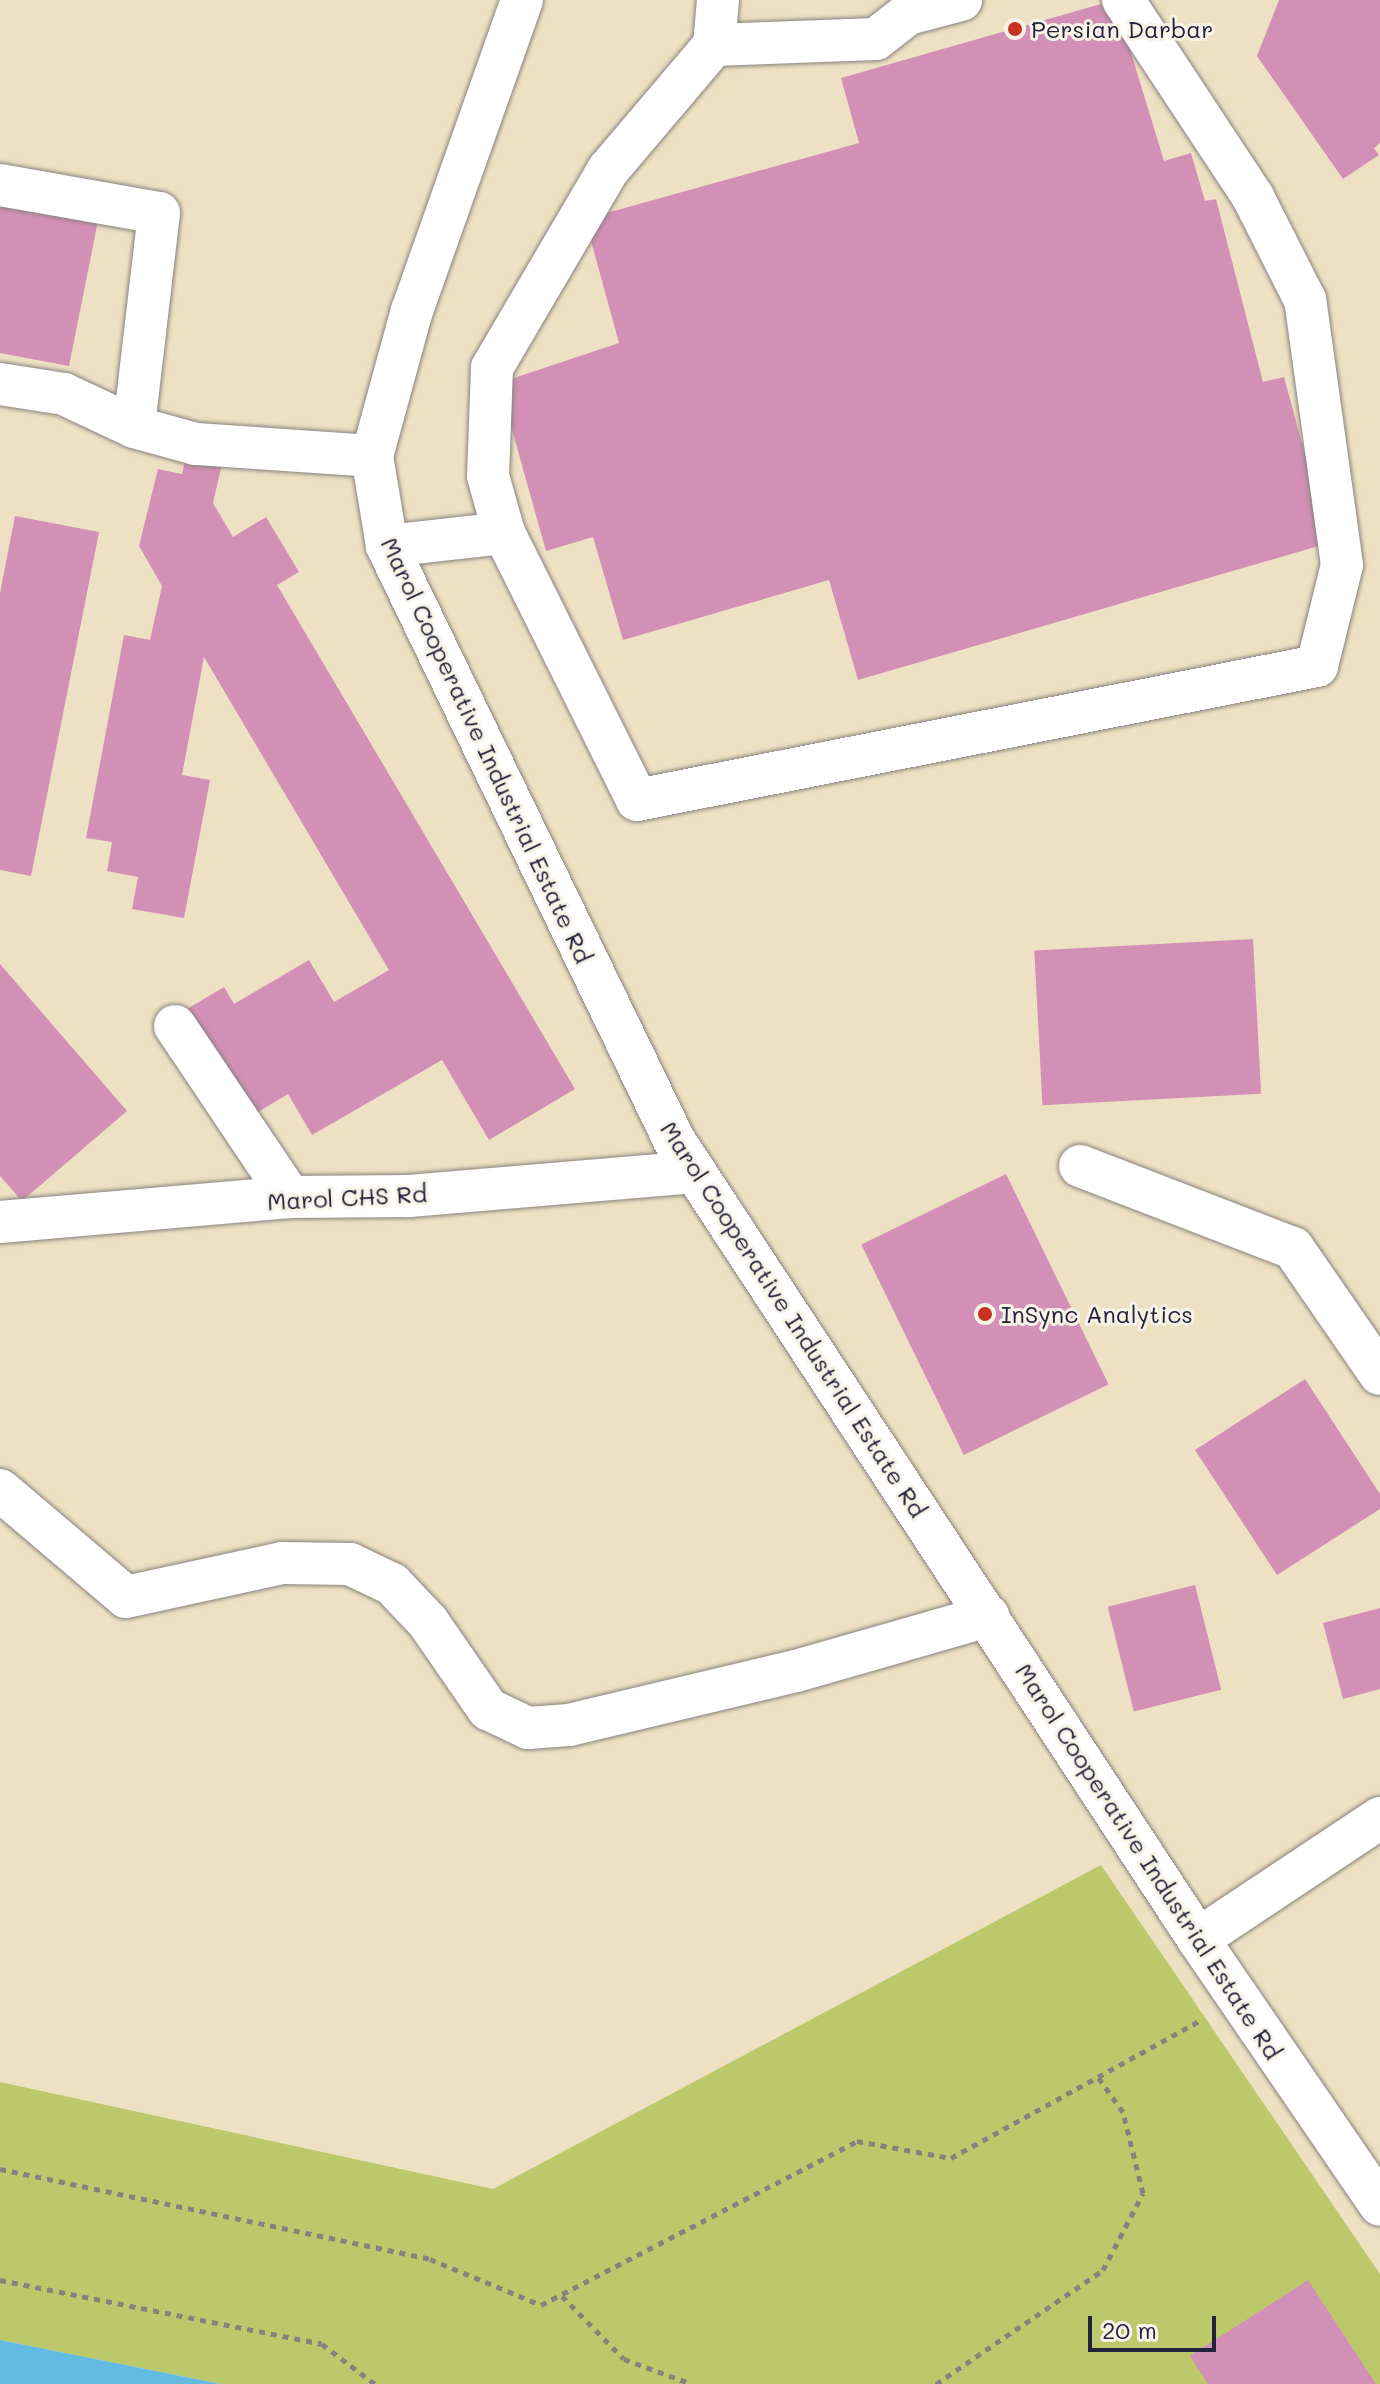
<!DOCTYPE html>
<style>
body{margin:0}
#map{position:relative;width:1380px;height:2384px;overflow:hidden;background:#eee1c3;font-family:Mali,sans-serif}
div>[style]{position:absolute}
.green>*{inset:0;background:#bbc96b}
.water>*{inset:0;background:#64bbe1}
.building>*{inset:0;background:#d390b6;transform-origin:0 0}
.path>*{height:5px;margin-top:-2.5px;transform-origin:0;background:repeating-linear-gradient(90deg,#88827f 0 6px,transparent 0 12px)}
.roads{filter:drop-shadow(0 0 2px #88827f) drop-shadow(0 0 2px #88827f)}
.minor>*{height:42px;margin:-21px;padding:0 21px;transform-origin:21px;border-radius:21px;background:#fff}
.dots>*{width:22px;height:22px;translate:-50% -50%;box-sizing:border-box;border:4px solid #f7f3e8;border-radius:50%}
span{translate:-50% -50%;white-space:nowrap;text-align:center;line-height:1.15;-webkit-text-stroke:6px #f7f3e8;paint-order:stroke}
.poi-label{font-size:24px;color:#22223b}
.left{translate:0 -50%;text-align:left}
.street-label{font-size:24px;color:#22223b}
.scale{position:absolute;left:1088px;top:2316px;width:128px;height:36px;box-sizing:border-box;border:4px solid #22223b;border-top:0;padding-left:10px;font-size:24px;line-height:28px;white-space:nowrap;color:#22223b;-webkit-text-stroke:6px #f7f3e8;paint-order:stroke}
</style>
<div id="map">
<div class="green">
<i style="clip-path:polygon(1101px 1865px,1380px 2274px,1380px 2384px,221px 2384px,0 2340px,0 2082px,493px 2189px)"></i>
</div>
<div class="water">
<i style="clip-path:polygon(0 2340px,221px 2384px,0 2384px)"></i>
</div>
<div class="building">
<i style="clip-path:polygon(1115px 0,1164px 161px,1191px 153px,1205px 201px,1216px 199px,1263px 382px,1284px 377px,1329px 543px,858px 680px,829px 580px,623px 640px,593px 537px,546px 551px,499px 383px,619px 343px,585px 219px,859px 143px,841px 78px)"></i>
<i style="clip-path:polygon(1279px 0,1380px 0,1380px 143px,1374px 148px,1379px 155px,1343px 179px,1257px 56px)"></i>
<i style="clip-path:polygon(0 197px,99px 216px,69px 366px,0 353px)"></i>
<i style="clip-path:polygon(186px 456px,222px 464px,213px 503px,233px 537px,266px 517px,299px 572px,277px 585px,575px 1089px,489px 1140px,442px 1060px,312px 1135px,288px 1094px,245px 1120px,182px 1012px,224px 987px,234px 1004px,309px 960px,334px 1002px,389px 970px,204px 657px,182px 775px,210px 780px,184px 918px,132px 909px,138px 877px,107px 871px,112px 842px,86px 838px,124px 635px,150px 640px,162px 586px,139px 546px,158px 469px,182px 474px)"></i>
<i style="clip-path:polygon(15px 516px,99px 532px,31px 876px,0 870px,0 593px)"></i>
<i style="left:1253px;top:939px;width:155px;height:219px;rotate:87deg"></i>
<i style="clip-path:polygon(0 964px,127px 1111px,22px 1201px,0 1176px)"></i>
<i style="left:1006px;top:1174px;width:234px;height:161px;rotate:64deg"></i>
<i style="clip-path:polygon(1305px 1379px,1380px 1494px,1380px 1509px,1277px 1575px,1195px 1450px)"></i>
<i style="left:1195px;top:1585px;width:108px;height:90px;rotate:76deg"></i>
<i style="clip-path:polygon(1380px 1608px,1380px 1689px,1343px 1699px,1323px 1623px)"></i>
<i style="clip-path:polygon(1308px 2280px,1376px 2384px,1208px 2384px,1190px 2356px)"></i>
</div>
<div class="path">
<i style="left:0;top:2169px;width:439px;rotate:11.8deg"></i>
<i style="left:430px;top:2259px;width:120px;rotate:22.5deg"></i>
<i style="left:541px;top:2305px;width:356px;rotate:-27.4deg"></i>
<i style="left:857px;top:2141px;width:96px;rotate:10.3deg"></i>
<i style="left:951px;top:2158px;width:286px;rotate:-28.9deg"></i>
<i style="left:0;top:2280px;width:328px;rotate:11.2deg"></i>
<i style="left:322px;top:2344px;width:66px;rotate:37deg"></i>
<i style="left:562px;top:2296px;width:88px;rotate:45.5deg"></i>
<i style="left:624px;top:2359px;width:72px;rotate:20.2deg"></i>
<i style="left:936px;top:2384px;width:202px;rotate:-34.3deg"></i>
<i style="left:1103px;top:2270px;width:87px;rotate:-62.5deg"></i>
<i style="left:1143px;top:2193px;width:83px;rotate:-103.9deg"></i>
<i style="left:1123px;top:2112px;width:43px;rotate:-125.5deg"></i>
</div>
<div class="roads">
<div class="minor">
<i style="left:522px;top:0;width:329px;rotate:109.5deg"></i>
<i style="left:412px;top:310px;width:151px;rotate:105.3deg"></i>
<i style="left:372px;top:456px;width:91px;rotate:80.5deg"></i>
<i style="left:387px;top:546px;width:660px;rotate:64.21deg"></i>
<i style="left:674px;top:1140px;width:955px;rotate:56.74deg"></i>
<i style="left:1198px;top:1939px;width:322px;rotate:55.6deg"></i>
<i style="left:718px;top:0;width:45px;rotate:95.1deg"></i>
<i style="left:714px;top:45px;width:164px;rotate:130.3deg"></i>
<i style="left:608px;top:170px;width:229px;rotate:120.4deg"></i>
<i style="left:492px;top:368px;width:108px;rotate:92.1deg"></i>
<i style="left:488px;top:476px;width:59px;rotate:74.3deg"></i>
<i style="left:504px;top:533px;width:298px;rotate:63.5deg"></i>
<i style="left:637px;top:800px;width:693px;rotate:-11.15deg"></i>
<i style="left:1317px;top:666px;width:104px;rotate:-76.1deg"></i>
<i style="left:1342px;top:565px;width:268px;rotate:-97.9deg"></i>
<i style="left:1305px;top:300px;width:115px;rotate:-116.8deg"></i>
<i style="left:1253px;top:197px;width:236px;rotate:-123.4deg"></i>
<i style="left:714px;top:45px;width:162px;rotate:-2.1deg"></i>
<i style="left:876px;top:39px;width:41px;rotate:-38deg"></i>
<i style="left:908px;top:14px;width:55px;rotate:-14.8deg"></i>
<i style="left:0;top:185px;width:161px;rotate:10deg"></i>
<i style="left:159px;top:213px;width:215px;rotate:96.7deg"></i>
<i style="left:0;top:384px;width:65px;rotate:8.9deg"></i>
<i style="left:64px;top:394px;width:77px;rotate:25.2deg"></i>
<i style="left:134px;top:427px;width:64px;rotate:15.3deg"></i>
<i style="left:196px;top:444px;width:176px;rotate:3.9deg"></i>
<i style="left:387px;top:546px;width:118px;rotate:-6.3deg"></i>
<i style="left:175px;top:1026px;width:206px;rotate:56.1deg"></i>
<i style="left:1080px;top:1166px;width:228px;rotate:21.1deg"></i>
<i style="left:1293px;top:1248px;width:153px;rotate:55.4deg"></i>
<i style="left:0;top:1222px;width:291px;rotate:-4.9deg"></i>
<i style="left:290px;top:1197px;width:119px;rotate:-0.5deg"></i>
<i style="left:409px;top:1196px;width:287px;rotate:-4.8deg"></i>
<i style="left:0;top:1490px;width:165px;rotate:40.3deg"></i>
<i style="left:126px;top:1597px;width:160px;rotate:-12.3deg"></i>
<i style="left:282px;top:1563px;width:68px;rotate:0.8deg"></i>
<i style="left:350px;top:1564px;width:47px;rotate:25.5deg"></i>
<i style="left:392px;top:1584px;width:52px;rotate:46.5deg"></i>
<i style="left:428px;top:1622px;width:106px;rotate:55.4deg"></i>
<i style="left:488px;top:1709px;width:44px;rotate:25.4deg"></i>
<i style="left:528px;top:1728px;width:41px;rotate:-4.2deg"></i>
<i style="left:569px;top:1725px;width:233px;rotate:-13.4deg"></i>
<i style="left:796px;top:1671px;width:200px;rotate:-16deg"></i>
<i style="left:1198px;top:1939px;width:219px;rotate:-33.6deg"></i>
</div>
</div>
<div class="dots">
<i style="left:1015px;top:29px;background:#c8321e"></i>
<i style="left:985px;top:1314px;background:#c8321e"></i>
</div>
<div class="poi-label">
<span class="left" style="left:1031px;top:29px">Persian Darbar</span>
<span class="left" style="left:1001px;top:1314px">InSync Analytics</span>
</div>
<div class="street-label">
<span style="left:487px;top:750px;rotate:65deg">Marol Cooperative Industrial Estate Rd</span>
<span style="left:347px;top:1197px;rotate:-3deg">Marol CHS Rd</span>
<span style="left:794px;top:1319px;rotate:57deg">Marol Cooperative Industrial Estate Rd</span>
<span style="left:1149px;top:1861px;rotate:57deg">Marol Cooperative Industrial Estate Rd</span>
</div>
<div class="scale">20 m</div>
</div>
